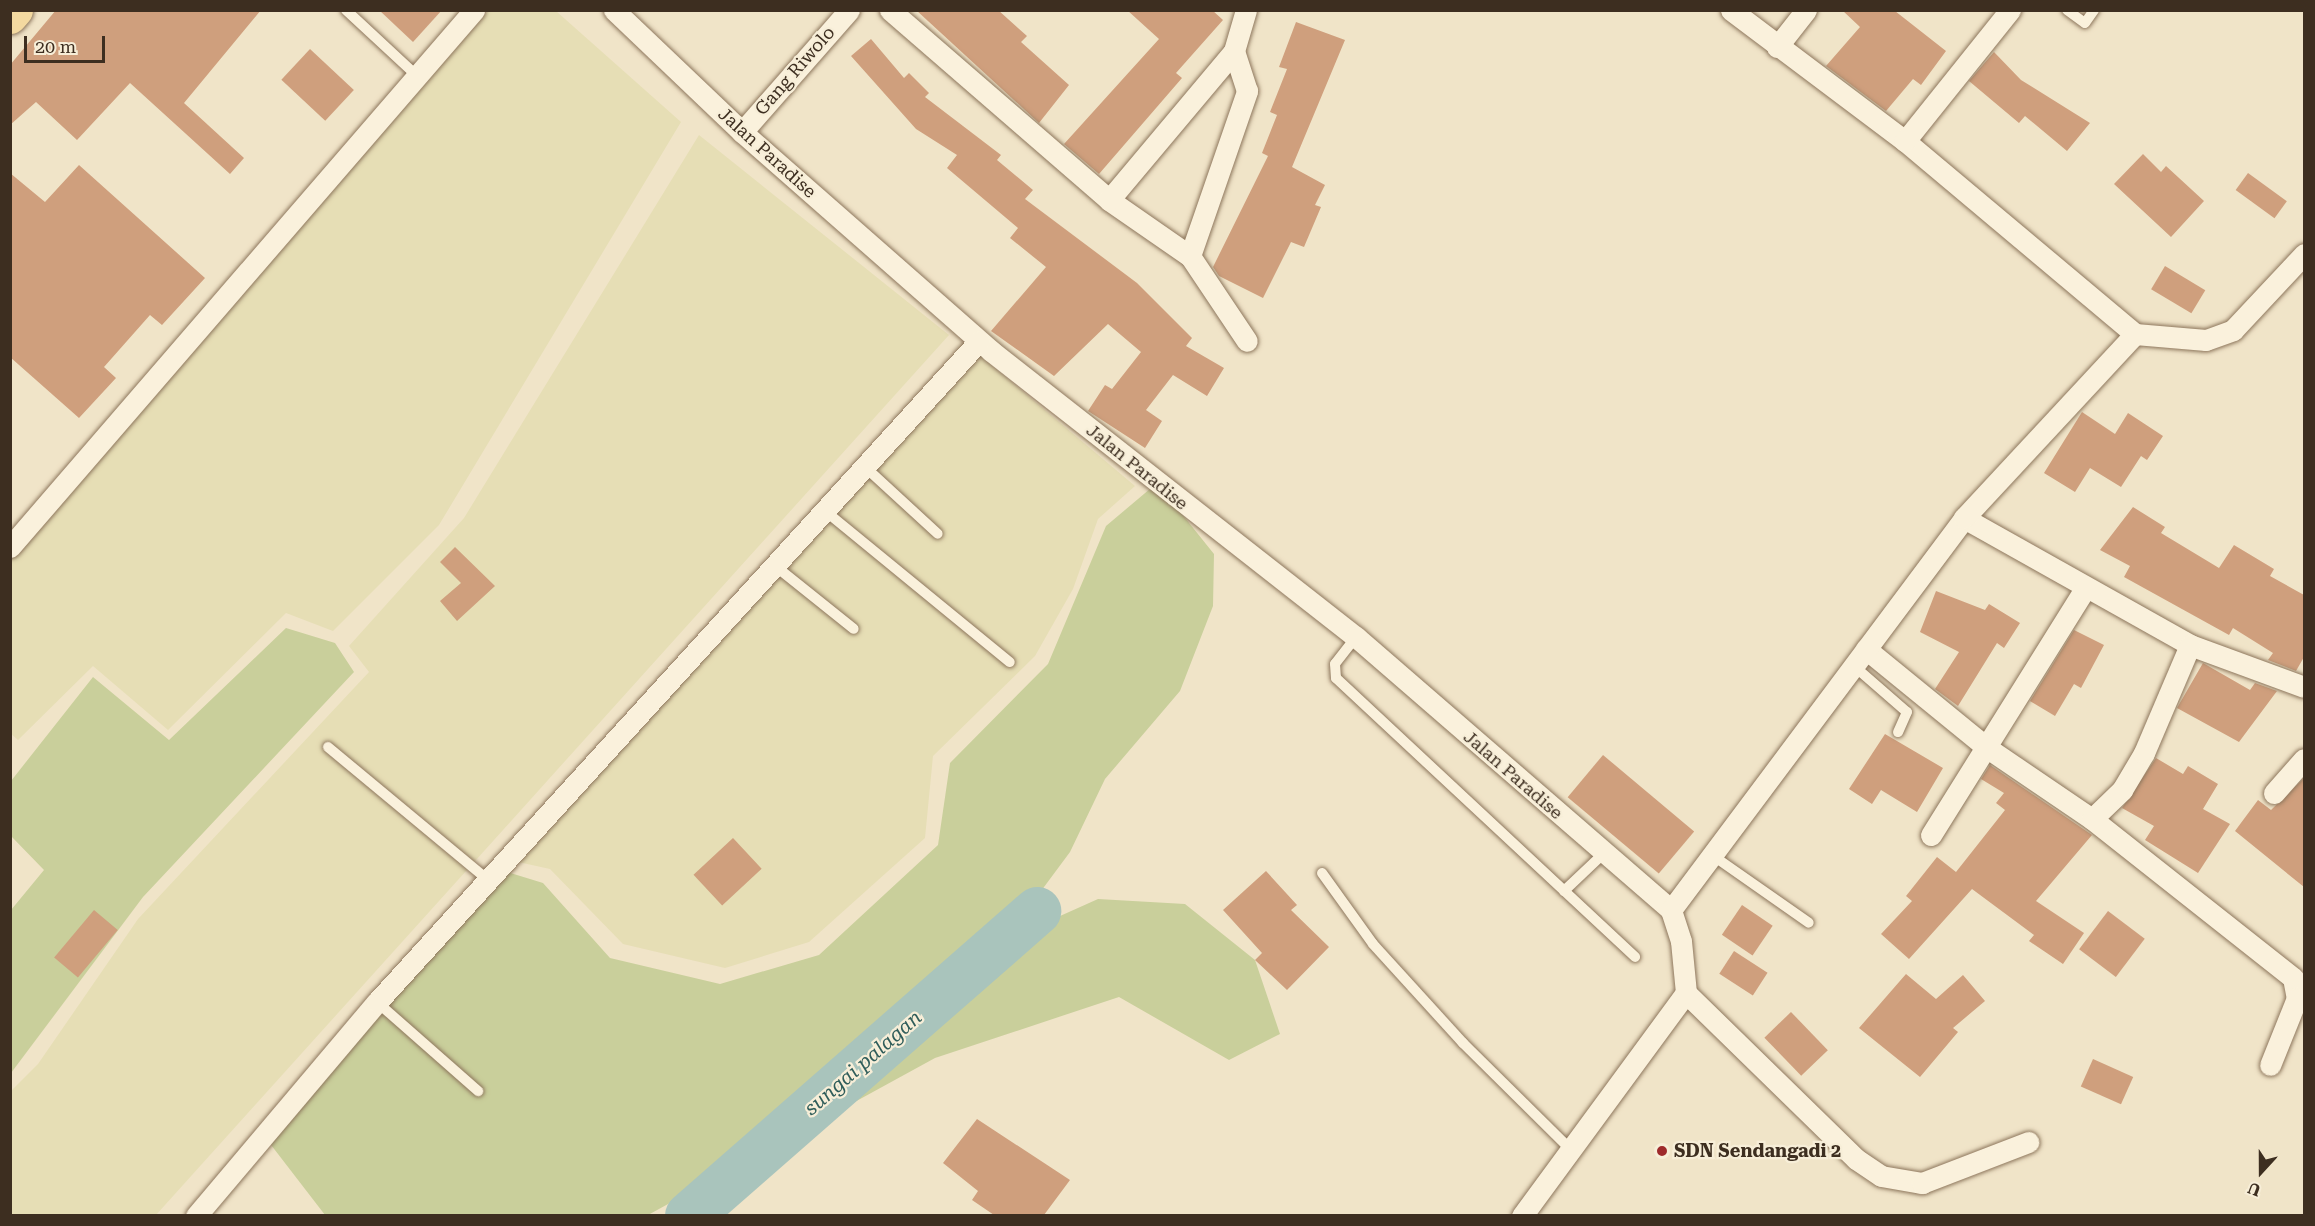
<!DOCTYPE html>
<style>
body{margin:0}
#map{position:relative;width:2315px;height:1226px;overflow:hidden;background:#f0e4c8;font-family:"Roboto Serif",serif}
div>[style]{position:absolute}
.farmland>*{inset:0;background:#e6deb5}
.green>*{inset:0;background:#c9cf9b}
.river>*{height:48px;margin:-24px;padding:0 24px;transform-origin:24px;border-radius:24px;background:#a9c4bc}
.building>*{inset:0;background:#cf9f7d;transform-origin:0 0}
.roads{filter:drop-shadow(0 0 2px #8d765c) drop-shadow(0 0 2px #8d765c)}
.lane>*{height:10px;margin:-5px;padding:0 5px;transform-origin:5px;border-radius:5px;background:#faf1dc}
.street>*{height:21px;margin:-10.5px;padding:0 10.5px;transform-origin:10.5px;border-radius:10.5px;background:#faf1dc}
.primary>*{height:33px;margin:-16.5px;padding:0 16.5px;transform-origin:16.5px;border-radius:16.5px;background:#f3d9a0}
.dots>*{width:16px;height:16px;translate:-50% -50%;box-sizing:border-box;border:3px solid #f7eed8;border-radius:50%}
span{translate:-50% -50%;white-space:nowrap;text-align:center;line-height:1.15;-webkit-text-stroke:4.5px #f7eed8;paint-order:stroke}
.street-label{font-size:18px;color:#3d2e20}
.poi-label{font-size:18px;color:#3d2e20;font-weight:700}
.left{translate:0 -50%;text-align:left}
.water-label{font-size:20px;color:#2f5d5a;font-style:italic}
.frame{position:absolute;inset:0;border:12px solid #3d2e20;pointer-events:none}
.north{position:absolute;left:2231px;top:1142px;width:60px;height:60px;-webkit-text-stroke:4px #f7eed8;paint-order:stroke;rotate:201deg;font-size:16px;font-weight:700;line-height:24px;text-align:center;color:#3d2e20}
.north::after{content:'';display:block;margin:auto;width:21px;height:27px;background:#3d2e20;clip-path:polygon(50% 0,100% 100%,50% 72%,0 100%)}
.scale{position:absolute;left:24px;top:36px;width:81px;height:27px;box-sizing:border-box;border:3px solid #3d2e20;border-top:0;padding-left:8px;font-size:18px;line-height:21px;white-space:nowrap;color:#3d2e20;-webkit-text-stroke:4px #f7eed8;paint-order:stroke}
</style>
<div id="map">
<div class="farmland">
<i style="clip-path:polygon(488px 11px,556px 11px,681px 122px,439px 525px,333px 631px,286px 613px,168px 730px,93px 666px,18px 740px,10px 733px,10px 551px)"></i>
<i style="clip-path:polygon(699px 135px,949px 335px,156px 1215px,11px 1215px,10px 1092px,38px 1064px,138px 919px,369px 672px,349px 646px,464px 518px)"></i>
<i style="clip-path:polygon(964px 342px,1135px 486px,1098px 519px,1073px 589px,1035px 656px,933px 756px,925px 838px,809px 942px,725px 968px,623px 944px,550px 869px,509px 860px)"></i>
</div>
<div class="green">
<i style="clip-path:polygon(1157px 483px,1214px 554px,1213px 606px,1180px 691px,1105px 779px,1070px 852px,1004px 941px,1098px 899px,1185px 904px,1255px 960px,1280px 1034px,1229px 1060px,1119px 997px,935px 1058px,648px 1215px,325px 1215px,268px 1141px,504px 871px,543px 883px,610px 958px,720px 984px,819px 955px,938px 845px,950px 763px,1048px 664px,1106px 526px)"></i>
<i style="clip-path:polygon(286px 628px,335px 643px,354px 672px,143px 897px,11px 1073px,11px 910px,44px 870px,11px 836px,11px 781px,93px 677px,169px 740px)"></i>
</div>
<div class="river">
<i style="left:689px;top:1216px;width:463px;rotate:-41.2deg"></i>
</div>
<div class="building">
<i style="clip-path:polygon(56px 10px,261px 10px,184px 103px,244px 158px,230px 174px,130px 83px,77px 140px,36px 102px,10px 125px,10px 65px)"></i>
<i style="clip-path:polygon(379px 10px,442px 10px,413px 42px)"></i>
<i style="clip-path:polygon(916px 10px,998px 10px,1027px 36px,1021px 42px,1069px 85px,1039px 123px)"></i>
<i style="clip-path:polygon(1127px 10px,1212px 10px,1223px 20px,1176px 73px,1182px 78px,1099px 174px,1064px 144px,1159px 39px)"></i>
<i style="clip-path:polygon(1842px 10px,1895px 11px,1946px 51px,1921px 85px,1913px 79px,1886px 111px,1826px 66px,1860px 27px)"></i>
<i style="clip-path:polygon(1296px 22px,1345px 40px,1292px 167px,1325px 185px,1315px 205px,1321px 207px,1304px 247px,1291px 242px,1263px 298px,1219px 276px,1213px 267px,1268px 156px,1262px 153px,1277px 115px,1270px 112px,1287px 69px,1279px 67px)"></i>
<i style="clip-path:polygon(871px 39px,904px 78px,909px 73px,929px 93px,925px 97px,1001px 155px,997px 160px,1033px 190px,1025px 199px,1137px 283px,1192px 338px,1186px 346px,1224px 368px,1207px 396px,1173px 375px,1146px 410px,1162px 421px,1145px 448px,1088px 411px,1105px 385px,1112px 389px,1141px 352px,1108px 324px,1054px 376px,991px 331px,1046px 267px,1010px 238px,1018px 228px,947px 168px,957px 155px,916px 129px,851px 56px)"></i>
<i style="left:310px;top:49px;width:60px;height:42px;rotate:43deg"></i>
<i style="clip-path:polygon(1994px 52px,2021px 80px,2090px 123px,2067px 151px,2025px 116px,2019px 123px,1969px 81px)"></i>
<i style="clip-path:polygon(2143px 154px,2161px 172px,2166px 166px,2204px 201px,2171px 237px,2114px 184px)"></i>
<i style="clip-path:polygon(79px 165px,205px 278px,162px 325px,150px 315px,104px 367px,116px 378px,79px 418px,10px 357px,10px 173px,45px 202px)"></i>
<i style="left:2248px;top:173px;width:48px;height:21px;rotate:36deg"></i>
<i style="left:2165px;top:266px;width:47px;height:27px;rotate:31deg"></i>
<i style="clip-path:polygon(2082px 412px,2115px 434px,2128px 413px,2163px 436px,2147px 460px,2141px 456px,2121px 487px,2090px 468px,2075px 492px,2044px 473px)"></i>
<i style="clip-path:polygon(2133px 507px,2165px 527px,2161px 533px,2219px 568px,2234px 545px,2274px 569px,2270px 576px,2304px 595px,2304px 657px,2296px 671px,2268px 660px,2273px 653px,2233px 628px,2229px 635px,2124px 577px,2130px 566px,2100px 550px)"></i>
<i style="clip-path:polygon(455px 547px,495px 586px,457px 621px,440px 601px,461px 583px,440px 562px)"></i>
<i style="clip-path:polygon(1936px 591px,1985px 610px,1989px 604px,2020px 623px,2004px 648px,1997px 643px,1958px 706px,1935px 689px,1959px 652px,1920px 632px)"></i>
<i style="clip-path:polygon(2074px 630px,2104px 645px,2081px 688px,2074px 684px,2055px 716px,2030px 701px)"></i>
<i style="clip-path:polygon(2203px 663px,2250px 690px,2255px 683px,2277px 691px,2239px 742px,2177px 708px)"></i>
<i style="clip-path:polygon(1885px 734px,1943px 768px,1917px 812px,1881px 790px,1872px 804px,1849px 789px)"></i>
<i style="left:1603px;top:755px;width:119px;height:55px;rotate:40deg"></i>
<i style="clip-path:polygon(2156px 758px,2183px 774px,2188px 766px,2218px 784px,2203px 809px,2230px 824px,2198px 873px,2145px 840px,2154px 826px,2122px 808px)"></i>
<i style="clip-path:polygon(1990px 765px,2092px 835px,2036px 901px,2084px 933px,2063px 964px,2029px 941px,2034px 935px,1972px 889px,1909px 959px,1881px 934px,1912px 901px,1906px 896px,1937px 857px,1956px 872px,2005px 810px,1996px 803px,2004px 793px,1981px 779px)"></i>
<i style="clip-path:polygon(2304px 778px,2304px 887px,2235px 831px,2258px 800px,2271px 810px)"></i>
<i style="left:733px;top:838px;width:42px;height:54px;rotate:47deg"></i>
<i style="clip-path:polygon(1266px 871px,1297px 905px,1291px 910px,1329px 947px,1287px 990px,1255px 960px,1262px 953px,1223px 910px)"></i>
<i style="left:1742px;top:905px;width:37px;height:36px;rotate:34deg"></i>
<i style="left:94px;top:910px;width:31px;height:62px;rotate:40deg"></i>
<i style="left:2108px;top:911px;width:46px;height:48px;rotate:37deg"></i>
<i style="left:1734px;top:951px;width:40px;height:27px;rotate:33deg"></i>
<i style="clip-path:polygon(1906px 974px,1936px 999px,1963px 975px,1985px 1001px,1953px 1028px,1958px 1032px,1920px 1077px,1859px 1028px)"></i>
<i style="left:1791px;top:1012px;width:53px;height:37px;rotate:46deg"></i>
<i style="left:2093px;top:1059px;width:44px;height:30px;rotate:24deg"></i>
<i style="clip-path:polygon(977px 1119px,1070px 1180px,1044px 1215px,994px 1215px,972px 1200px,978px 1191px,943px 1163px)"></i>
</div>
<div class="roads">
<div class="lane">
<i style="left:346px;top:10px;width:98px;rotate:42.9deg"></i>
<i style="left:2067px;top:10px;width:22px;rotate:36deg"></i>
<i style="left:2085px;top:23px;width:16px;rotate:-55deg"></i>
<i style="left:864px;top:466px;width:100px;rotate:42.6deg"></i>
<i style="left:824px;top:510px;width:240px;rotate:39.3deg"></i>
<i style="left:774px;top:565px;width:102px;rotate:38.7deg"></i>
<i style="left:1356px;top:637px;width:34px;rotate:128deg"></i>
<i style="left:1335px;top:664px;width:14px;rotate:86deg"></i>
<i style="left:1336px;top:678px;width:409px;rotate:43deg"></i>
<i style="left:1854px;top:666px;width:70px;rotate:41deg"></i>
<i style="left:1907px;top:712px;width:22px;rotate:114deg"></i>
<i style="left:328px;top:747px;width:208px;rotate:39.7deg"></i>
<i style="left:1712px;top:855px;width:118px;rotate:35deg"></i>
<i style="left:1322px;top:873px;width:87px;rotate:54.3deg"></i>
<i style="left:1373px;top:944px;width:134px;rotate:47.7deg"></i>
<i style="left:1463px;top:1043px;width:153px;rotate:44.7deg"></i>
<i style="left:1564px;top:891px;width:54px;rotate:-43.5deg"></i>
<i style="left:377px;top:1002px;width:135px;rotate:41.4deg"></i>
</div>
<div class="street">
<i style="left:614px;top:10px;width:177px;rotate:43.6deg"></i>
<i style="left:742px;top:132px;width:332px;rotate:41.3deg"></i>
<i style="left:991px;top:351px;width:464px;rotate:38.1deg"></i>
<i style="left:1356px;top:637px;width:417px;rotate:40.9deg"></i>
<i style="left:890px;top:10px;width:290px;rotate:40.9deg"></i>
<i style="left:1109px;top:200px;width:98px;rotate:34.7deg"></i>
<i style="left:1190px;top:256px;width:102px;rotate:56.2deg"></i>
<i style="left:1731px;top:10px;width:218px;rotate:37deg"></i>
<i style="left:1905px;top:141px;width:300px;rotate:40deg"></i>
<i style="left:1777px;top:47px;width:47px;rotate:-51.9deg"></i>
<i style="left:742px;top:132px;width:162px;rotate:-48.7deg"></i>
<i style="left:1905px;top:141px;width:168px;rotate:-51.3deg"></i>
<i style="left:1109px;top:200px;width:194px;rotate:-50deg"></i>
<i style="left:1234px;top:51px;width:43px;rotate:-73.7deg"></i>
<i style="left:1190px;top:256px;width:175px;rotate:-70.9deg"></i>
<i style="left:1247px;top:91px;width:42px;rotate:-108deg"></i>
<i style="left:1964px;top:518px;width:259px;rotate:29.3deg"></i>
<i style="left:2190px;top:645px;width:121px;rotate:20.2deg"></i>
<i style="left:10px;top:547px;width:710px;rotate:-49.17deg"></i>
<i style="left:1866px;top:649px;width:155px;rotate:39.2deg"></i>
<i style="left:1986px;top:747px;width:128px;rotate:34.2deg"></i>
<i style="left:2092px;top:819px;width:256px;rotate:38.3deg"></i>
<i style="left:2293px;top:978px;width:20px;rotate:79deg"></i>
<i style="left:2297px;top:998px;width:72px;rotate:111.9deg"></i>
<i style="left:2274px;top:793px;width:45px;rotate:-48.6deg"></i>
<i style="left:2092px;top:819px;width:42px;rotate:-44deg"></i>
<i style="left:2122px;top:790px;width:43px;rotate:-59.3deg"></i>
<i style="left:2144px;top:753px;width:117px;rotate:-66.9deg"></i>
<i style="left:1931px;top:835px;width:290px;rotate:-58deg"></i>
<i style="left:1671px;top:910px;width:489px;rotate:-53.2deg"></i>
<i style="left:1964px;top:518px;width:251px;rotate:-47.1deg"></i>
<i style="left:2135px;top:334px;width:71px;rotate:4.8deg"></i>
<i style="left:2206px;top:340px;width:29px;rotate:-20deg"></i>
<i style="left:2233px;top:330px;width:104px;rotate:-46.9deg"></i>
<i style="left:1686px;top:993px;width:238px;rotate:44.3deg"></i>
<i style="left:1856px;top:1159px;width:30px;rotate:34deg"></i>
<i style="left:1881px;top:1176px;width:42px;rotate:9.7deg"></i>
<i style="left:1922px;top:1183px;width:114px;rotate:-21.1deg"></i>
<i style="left:196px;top:1216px;width:280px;rotate:-49.8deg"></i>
<i style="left:377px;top:1002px;width:894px;rotate:-47.67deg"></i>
<i style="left:1522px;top:1216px;width:277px;rotate:-53.7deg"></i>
<i style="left:1686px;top:993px;width:52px;rotate:-95.5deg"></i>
<i style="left:1681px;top:941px;width:33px;rotate:-108deg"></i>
</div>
<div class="primary">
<i style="left:10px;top:17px;width:9px;rotate:-49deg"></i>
</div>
</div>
<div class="dots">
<i style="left:1662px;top:1151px;background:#9e2a2b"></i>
</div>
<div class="street-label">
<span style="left:795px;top:71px;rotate:-49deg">Gang Riwolo</span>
<span style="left:767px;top:153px;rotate:42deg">Jalan Paradise</span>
<span style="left:1137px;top:467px;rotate:39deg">Jalan Paradise</span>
<span style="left:1513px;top:775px;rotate:41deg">Jalan Paradise</span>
</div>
<div class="poi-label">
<span class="left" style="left:1674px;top:1151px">SDN Sendangadi 2</span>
</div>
<div class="water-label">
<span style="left:863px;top:1063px;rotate:-41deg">sungai palagan</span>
</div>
<div class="frame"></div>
<div class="north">U</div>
<div class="scale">20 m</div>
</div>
